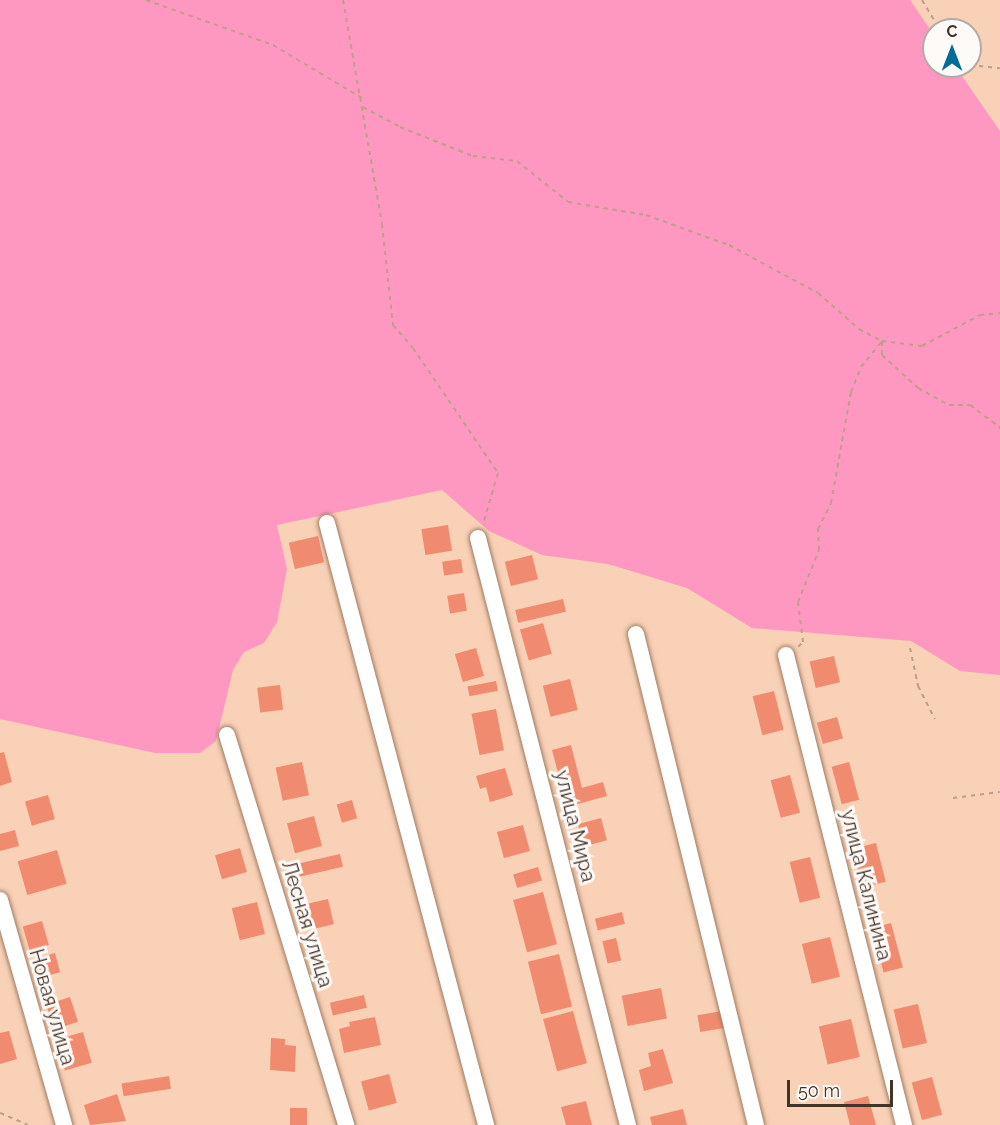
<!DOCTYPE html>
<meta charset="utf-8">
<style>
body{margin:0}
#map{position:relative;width:1000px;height:1125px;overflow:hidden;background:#f9d1b6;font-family:Raleway,sans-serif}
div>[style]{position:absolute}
.green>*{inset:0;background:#fe98c0}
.building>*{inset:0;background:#f18b70;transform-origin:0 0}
.path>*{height:2px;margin-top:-1px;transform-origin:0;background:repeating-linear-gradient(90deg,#be9e89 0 4.5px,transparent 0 9px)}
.roads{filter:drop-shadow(0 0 2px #a07c63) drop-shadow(0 0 2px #a07c63)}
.minor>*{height:16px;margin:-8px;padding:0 8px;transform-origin:8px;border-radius:8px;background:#fff}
span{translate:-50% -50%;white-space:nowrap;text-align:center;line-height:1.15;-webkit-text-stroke:6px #fefaf7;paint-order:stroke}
.street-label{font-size:20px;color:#433429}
.north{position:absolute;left:922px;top:18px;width:60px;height:60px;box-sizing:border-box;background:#fefaf7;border:2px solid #b3aba5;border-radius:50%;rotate:0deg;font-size:16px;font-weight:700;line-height:24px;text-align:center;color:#433429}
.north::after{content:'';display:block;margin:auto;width:21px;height:27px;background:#006c98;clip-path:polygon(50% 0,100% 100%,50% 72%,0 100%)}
.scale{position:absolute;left:787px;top:1080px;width:106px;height:27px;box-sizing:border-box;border:3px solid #433429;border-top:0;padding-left:8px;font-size:18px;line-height:21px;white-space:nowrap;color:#433429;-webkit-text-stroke:4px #fefaf7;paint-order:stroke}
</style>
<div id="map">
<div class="green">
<i style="clip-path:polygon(0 0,910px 0,934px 35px,934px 66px,955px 66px,1000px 131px,1000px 675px,960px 671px,911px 641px,752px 628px,687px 588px,608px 564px,542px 555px,489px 531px,442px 490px,277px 525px,287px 569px,277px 622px,264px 643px,244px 652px,233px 670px,216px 741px,200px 753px,155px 753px,0 719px)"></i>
</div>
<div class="building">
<i style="left:448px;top:525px;width:26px;height:27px;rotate:81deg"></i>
<i style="left:318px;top:536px;width:27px;height:30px;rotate:77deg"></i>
<i style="left:532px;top:555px;width:25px;height:28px;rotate:76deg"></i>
<i style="left:461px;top:559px;width:14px;height:19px;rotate:82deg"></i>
<i style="left:464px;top:593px;width:18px;height:17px;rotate:81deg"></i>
<i style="left:563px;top:599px;width:13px;height:49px;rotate:77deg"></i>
<i style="left:543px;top:623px;width:32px;height:24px;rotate:74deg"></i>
<i style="left:476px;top:648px;width:29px;height:22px;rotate:74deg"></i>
<i style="left:834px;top:656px;width:27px;height:25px;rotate:77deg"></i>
<i style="left:570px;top:679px;width:32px;height:28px;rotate:76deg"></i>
<i style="left:496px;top:681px;width:10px;height:29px;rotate:79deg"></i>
<i style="left:280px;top:685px;width:25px;height:23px;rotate:83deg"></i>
<i style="left:774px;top:691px;width:40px;height:22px;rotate:76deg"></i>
<i style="left:496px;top:709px;width:42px;height:25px;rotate:79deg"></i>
<i style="left:837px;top:717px;width:22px;height:21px;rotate:74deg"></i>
<i style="clip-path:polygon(571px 745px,582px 788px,603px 782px,607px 796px,567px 807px,552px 750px)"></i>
<i style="clip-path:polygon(4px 752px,12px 782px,0 786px,0 753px)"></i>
<i style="left:302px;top:762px;width:34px;height:27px;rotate:78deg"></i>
<i style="left:849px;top:762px;width:39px;height:18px;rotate:75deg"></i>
<i style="clip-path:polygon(505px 768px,513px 795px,490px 802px,486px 787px,480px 789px,476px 776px)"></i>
<i style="left:790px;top:775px;width:39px;height:20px;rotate:75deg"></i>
<i style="left:48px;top:795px;width:25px;height:24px;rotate:74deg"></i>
<i style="left:352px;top:800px;width:19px;height:16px;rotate:74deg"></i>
<i style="left:314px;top:816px;width:31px;height:28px;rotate:75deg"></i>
<i style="left:601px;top:818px;width:23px;height:24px;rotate:75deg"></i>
<i style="left:523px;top:825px;width:27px;height:27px;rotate:75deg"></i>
<i style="clip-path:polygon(15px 830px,19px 846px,0 851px,0 834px)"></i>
<i style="left:876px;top:843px;width:40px;height:24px;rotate:76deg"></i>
<i style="left:240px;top:848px;width:25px;height:26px;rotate:74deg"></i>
<i style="left:57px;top:850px;width:35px;height:41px;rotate:74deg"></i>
<i style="left:340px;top:854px;width:13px;height:47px;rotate:77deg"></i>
<i style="left:810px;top:857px;width:42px;height:21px;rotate:76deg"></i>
<i style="left:538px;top:867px;width:14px;height:26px;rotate:73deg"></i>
<i style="left:543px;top:892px;width:54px;height:31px;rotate:75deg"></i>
<i style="left:328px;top:899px;width:26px;height:21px;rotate:77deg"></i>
<i style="left:257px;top:902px;width:33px;height:26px;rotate:76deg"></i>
<i style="left:622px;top:912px;width:12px;height:28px;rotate:76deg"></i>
<i style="left:42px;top:921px;width:25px;height:20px;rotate:74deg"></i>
<i style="left:891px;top:923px;width:46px;height:20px;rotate:75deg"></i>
<i style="left:830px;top:937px;width:41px;height:29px;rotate:76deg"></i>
<i style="left:616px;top:938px;width:23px;height:14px;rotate:77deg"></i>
<i style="left:55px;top:953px;width:20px;height:22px;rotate:75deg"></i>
<i style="left:559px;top:954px;width:54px;height:32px;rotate:76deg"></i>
<i style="left:661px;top:988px;width:31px;height:40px;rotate:79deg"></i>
<i style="left:364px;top:995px;width:13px;height:35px;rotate:77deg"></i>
<i style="left:70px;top:997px;width:26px;height:25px;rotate:72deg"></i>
<i style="left:918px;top:1004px;width:40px;height:25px;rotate:77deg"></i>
<i style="left:573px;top:1011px;width:54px;height:31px;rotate:75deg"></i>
<i style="left:722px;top:1011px;width:17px;height:25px;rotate:80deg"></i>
<i style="clip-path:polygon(375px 1017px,381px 1045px,344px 1053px,339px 1029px,350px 1026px,349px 1022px)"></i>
<i style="left:851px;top:1019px;width:39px;height:33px;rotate:77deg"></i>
<i style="clip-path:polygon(9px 1031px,17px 1059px,0 1064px,0 1033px)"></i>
<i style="left:83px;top:1032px;width:32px;height:28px;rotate:74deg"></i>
<i style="clip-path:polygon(271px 1038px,285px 1039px,285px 1045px,296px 1046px,295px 1072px,270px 1070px)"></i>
<i style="clip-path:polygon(663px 1049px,673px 1083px,644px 1091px,639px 1070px,651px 1066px,648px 1053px)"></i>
<i style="left:389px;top:1074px;width:30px;height:29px;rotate:75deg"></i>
<i style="left:169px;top:1076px;width:13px;height:48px;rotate:81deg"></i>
<i style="left:932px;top:1077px;width:39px;height:21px;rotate:75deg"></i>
<i style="clip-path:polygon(117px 1094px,126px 1121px,90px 1125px,84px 1105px)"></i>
<i style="clip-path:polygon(868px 1096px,876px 1125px,850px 1125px,844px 1102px)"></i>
<i style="clip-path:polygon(586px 1101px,592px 1125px,566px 1125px,561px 1107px)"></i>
<i style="left:290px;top:1108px;width:17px;height:17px"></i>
<i style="clip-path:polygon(683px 1109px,687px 1125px,652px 1125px,650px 1117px)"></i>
</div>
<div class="path">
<i style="left:146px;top:0;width:135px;rotate:19.5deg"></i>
<i style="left:273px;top:45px;width:104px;rotate:30.8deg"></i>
<i style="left:343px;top:0;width:227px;rotate:80.1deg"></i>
<i style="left:382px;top:224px;width:102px;rotate:83.8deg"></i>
<i style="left:393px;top:325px;width:30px;rotate:49deg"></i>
<i style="left:413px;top:348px;width:151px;rotate:55.8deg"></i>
<i style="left:498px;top:473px;width:53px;rotate:106.4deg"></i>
<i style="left:922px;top:0;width:35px;rotate:59deg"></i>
<i style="left:970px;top:65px;width:30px;rotate:6deg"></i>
<i style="left:363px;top:107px;width:42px;rotate:28.4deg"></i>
<i style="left:400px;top:127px;width:79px;rotate:21.7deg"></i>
<i style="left:473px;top:156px;width:44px;rotate:6.5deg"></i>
<i style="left:517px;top:161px;width:65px;rotate:38.8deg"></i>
<i style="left:568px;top:202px;width:79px;rotate:9.5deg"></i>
<i style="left:646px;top:215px;width:88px;rotate:19.9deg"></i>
<i style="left:729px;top:245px;width:101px;rotate:28.3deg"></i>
<i style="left:818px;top:293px;width:55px;rotate:41.3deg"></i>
<i style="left:859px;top:329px;width:26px;rotate:28deg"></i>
<i style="left:882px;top:341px;width:40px;rotate:7.1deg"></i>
<i style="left:922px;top:346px;width:66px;rotate:-28.1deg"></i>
<i style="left:980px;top:315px;width:20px;rotate:-6deg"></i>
<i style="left:882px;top:341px;width:14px;rotate:90deg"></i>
<i style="left:882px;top:355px;width:49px;rotate:42.5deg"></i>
<i style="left:918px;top:388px;width:35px;rotate:29deg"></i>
<i style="left:949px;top:405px;width:21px"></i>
<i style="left:970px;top:405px;width:38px;rotate:37deg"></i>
<i style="left:798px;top:647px;width:7px;rotate:-45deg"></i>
<i style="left:803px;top:642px;width:40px;rotate:-97.1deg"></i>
<i style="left:798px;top:602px;width:56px;rotate:-68deg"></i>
<i style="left:819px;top:550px;width:21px;rotate:-93deg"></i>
<i style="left:818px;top:529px;width:29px;rotate:-63deg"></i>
<i style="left:831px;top:503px;width:113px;rotate:-79.8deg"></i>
<i style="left:851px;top:392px;width:27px;rotate:-68deg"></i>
<i style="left:861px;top:367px;width:33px;rotate:-51deg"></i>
<i style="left:910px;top:648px;width:39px;rotate:78deg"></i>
<i style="left:918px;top:686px;width:37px;rotate:63deg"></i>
<i style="left:953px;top:798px;width:47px;rotate:-7.3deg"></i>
<i style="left:0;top:1113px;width:30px;rotate:23deg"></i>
</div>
<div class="roads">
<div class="minor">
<i style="left:327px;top:523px;width:623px;rotate:75.2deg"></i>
<i style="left:478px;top:538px;width:606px;rotate:75.67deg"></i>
<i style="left:636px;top:634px;width:505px;rotate:76.27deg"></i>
<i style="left:786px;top:655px;width:485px;rotate:75.9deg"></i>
<i style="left:227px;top:735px;width:408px;rotate:73deg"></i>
<i style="left:0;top:900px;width:234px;rotate:74.1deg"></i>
</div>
</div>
<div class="street-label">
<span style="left:575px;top:826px;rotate:76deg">улица Мира</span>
<span style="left:866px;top:885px;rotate:76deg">улица Калинина</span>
<span style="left:307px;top:924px;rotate:73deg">Лесная улица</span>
<span style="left:52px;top:1007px;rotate:74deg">Новая улица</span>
</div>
<div class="north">С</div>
<div class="scale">50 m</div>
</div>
